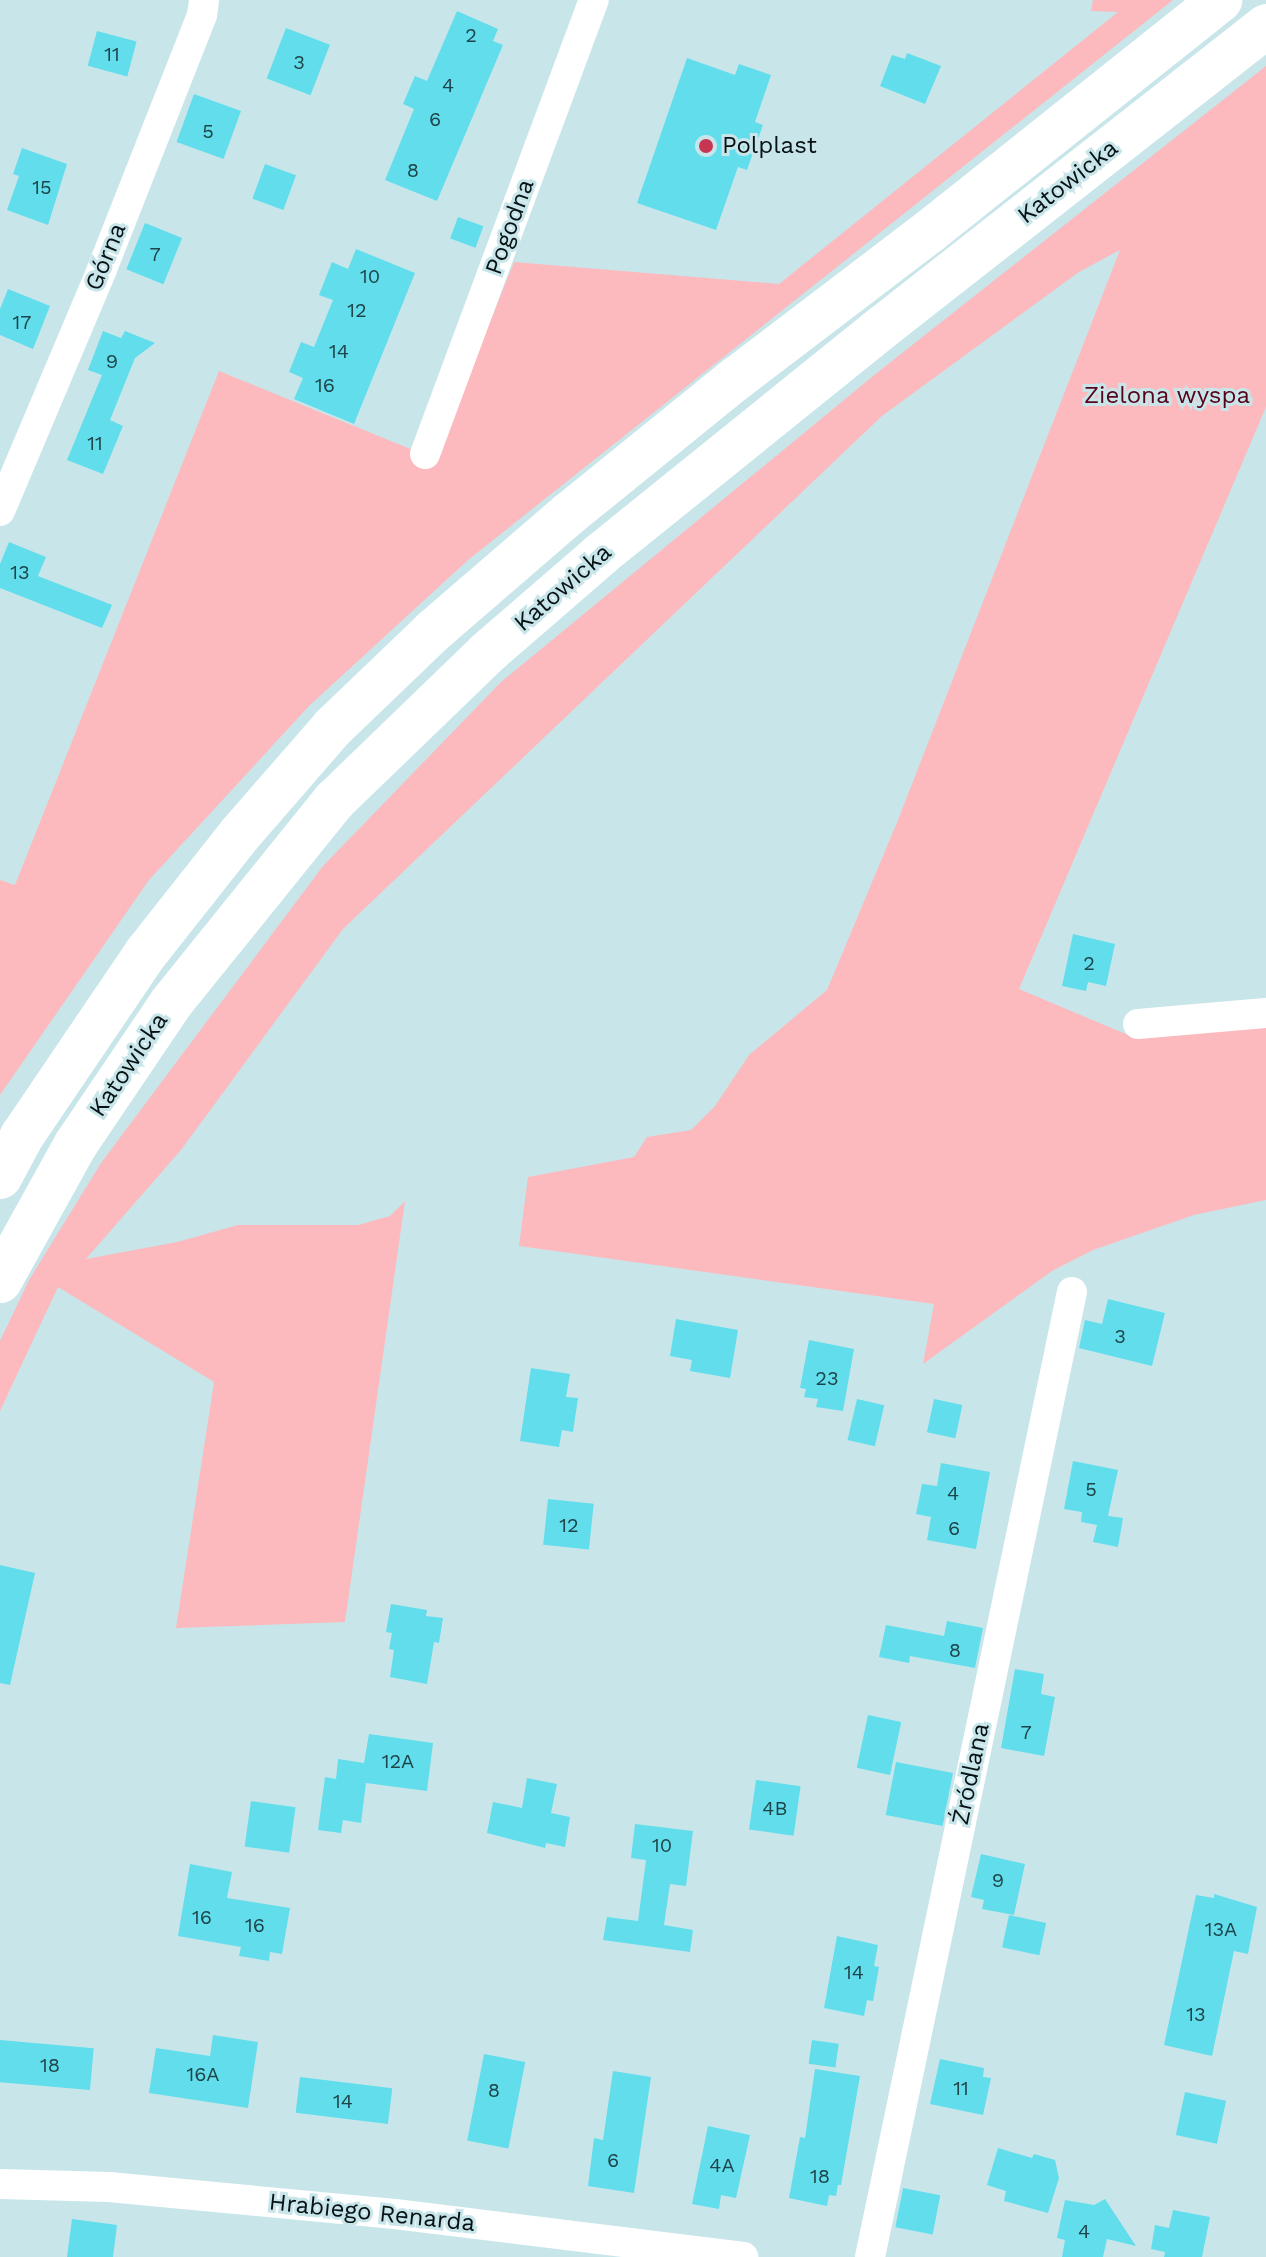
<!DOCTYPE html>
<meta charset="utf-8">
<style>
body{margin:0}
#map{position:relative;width:1266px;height:2257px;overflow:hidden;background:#c8e6ea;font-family:"Work Sans",sans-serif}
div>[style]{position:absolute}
.green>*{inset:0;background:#fcbabe}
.building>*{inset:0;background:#61ddec;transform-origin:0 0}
.minor>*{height:30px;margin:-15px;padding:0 15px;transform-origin:15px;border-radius:15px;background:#fff}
.primary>*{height:44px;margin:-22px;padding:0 22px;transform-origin:22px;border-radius:22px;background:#fff}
.dots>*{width:22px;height:22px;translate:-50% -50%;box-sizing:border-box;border:4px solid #c8e6ea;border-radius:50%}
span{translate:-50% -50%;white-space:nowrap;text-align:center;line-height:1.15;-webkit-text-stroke:6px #c8e6ea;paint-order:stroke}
.number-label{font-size:20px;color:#1e454a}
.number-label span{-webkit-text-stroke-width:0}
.poi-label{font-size:24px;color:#081214}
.left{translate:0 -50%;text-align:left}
.street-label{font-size:24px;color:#081214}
.park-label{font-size:24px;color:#58041a}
</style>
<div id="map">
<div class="green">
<i style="clip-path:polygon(1093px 0,1173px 0,468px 560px,309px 706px,149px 880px,0 1095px,0 880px,15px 885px,219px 371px,435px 459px,514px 262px,779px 284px,1118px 12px,1091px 11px)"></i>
<i style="clip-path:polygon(1266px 66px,1266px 407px,1019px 989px,1128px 1035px,1266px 1025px,1266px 1200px,1194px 1215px,1093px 1250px,1052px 1271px,923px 1364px,934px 1304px,519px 1246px,528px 1177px,634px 1157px,647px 1137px,691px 1130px,715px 1106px,749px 1055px,827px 990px,898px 820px,1120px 250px,1079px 272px,882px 416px,343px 929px,181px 1150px,86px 1259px,177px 1242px,238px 1225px,358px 1225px,390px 1216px,405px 1201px,345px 1622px,176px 1628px,214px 1382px,58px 1287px,0 1411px,0 1341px,29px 1280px,101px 1163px,323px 866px,501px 682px,878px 372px)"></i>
</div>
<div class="building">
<i style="clip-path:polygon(457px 11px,498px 29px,493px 41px,503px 45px,437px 201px,385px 180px,414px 109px,403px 104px,415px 76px,427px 81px)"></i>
<i style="left:286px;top:28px;width:47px;height:54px;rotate:21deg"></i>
<i style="left:97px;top:31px;width:41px;height:36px;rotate:15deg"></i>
<i style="clip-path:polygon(907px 53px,941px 66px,925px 104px,880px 86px,892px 55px,905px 59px)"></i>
<i style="clip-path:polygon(687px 58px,735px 75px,739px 64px,771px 75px,755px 122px,763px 125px,747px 170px,738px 167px,716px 230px,637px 203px)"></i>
<i style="left:194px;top:94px;width:50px;height:51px;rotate:20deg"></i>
<i style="clip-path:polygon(22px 148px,67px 164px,48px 225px,7px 210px,19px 176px,13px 174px)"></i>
<i style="left:265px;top:164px;width:33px;height:37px;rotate:20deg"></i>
<i style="left:458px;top:217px;width:27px;height:23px;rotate:20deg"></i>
<i style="left:145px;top:223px;width:40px;height:50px;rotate:22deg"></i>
<i style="clip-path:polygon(356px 249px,415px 273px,354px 424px,294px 399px,303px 378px,289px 372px,301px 342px,314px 347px,333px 300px,319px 295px,332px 262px,348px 269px)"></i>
<i style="clip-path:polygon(8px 289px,50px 306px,33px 349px,0 335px,0 309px)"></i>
<i style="clip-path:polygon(103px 331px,121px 338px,125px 331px,155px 343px,135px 358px,110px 420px,123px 426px,103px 474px,67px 460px,102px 375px,88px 370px)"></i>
<i style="clip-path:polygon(9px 542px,46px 557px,38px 576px,112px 605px,102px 628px,0 588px,0 564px)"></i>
<i style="clip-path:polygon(1073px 934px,1115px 944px,1106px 986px,1088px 982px,1086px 991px,1062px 986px)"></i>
<i style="clip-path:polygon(1108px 1299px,1165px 1313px,1152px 1366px,1079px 1348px,1085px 1320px,1102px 1324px)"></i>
<i style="clip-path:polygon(676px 1319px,738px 1330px,730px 1378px,690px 1371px,692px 1360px,670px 1356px)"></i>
<i style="clip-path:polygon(809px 1340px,854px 1349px,843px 1411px,816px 1407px,818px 1399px,804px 1397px,806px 1389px,800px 1388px)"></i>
<i style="clip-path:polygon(531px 1368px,570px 1374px,566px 1397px,578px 1398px,573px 1432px,562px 1430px,559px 1447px,520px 1441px)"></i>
<i style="left:857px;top:1399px;width:28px;height:42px;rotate:13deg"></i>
<i style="left:934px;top:1399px;width:29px;height:34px;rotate:12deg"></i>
<i style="clip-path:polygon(1073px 1461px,1118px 1470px,1108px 1516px,1123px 1518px,1118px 1547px,1093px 1542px,1097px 1525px,1081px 1522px,1082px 1512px,1064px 1509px)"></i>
<i style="clip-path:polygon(941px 1463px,990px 1472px,976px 1549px,927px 1540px,931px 1517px,916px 1514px,922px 1484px,937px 1486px)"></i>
<i style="left:548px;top:1499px;width:46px;height:46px;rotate:6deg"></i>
<i style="clip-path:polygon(0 1565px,35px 1573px,10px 1685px,0 1683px)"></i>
<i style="clip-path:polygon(391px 1604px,427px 1610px,426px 1616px,443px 1618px,439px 1643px,434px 1642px,427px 1684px,390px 1677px,394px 1650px,389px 1649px,392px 1633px,386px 1632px)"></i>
<i style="clip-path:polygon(947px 1621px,983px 1628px,975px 1668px,910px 1656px,909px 1663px,879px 1657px,886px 1625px,944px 1636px)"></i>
<i style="clip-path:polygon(1015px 1669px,1044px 1674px,1041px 1694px,1055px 1697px,1044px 1756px,1001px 1748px)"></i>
<i style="left:868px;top:1715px;width:34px;height:54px;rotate:12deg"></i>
<i style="clip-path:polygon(369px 1734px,433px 1743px,427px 1791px,366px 1783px,361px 1823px,343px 1820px,341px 1833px,318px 1830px,325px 1777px,336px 1779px,338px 1759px,364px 1763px)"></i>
<i style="left:896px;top:1762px;width:58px;height:54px;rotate:11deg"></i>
<i style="clip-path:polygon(527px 1778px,557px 1784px,551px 1813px,570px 1817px,565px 1847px,546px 1843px,545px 1848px,487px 1833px,493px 1802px,522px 1808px)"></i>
<i style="left:756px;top:1780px;width:45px;height:50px;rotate:8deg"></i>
<i style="left:251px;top:1801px;width:45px;height:46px;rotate:8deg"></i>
<i style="clip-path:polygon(635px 1824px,693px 1831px,686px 1886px,670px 1884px,664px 1925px,693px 1930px,690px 1952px,603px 1940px,607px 1917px,638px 1921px,646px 1860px,631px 1858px)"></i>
<i style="clip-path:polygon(981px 1854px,1025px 1864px,1014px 1915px,982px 1909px,984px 1900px,971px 1897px)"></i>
<i style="clip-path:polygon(190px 1864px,232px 1872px,227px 1898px,290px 1908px,282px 1954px,270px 1952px,269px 1961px,239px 1956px,241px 1947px,178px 1936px)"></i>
<i style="clip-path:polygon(1214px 1894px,1257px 1907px,1248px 1954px,1234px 1951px,1212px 2056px,1164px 2045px,1196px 1895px,1214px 1898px)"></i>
<i style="left:1009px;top:1915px;width:38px;height:33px;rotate:12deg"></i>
<i style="clip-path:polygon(837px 1936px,878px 1945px,874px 1966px,879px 1967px,873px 2001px,867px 2000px,864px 2016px,824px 2008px)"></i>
<i style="clip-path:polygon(213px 2035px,258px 2042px,248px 2108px,149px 2093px,156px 2048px,210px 2056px)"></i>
<i style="left:0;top:2040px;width:94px;height:42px;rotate:5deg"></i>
<i style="left:812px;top:2040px;width:27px;height:24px;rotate:8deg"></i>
<i style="left:484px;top:2054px;width:42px;height:88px;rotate:11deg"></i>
<i style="clip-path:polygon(940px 2059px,984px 2068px,983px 2077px,991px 2078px,983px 2115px,930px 2104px)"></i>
<i style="clip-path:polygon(815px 2069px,860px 2076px,841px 2185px,838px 2185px,836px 2196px,829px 2195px,827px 2206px,789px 2198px,800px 2137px,805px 2138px)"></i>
<i style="clip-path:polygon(613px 2071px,651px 2077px,634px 2193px,588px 2186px,594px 2138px,603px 2140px)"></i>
<i style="left:300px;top:2077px;width:93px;height:36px;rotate:7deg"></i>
<i style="left:1185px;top:2092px;width:42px;height:44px;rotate:12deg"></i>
<i style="clip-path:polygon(708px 2126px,750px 2135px,736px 2198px,721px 2195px,719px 2209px,692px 2204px)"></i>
<i style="clip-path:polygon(998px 2148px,1032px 2158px,1034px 2154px,1055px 2160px,1059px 2178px,1048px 2213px,1004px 2201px,1006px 2191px,987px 2185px)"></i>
<i style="left:903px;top:2188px;width:38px;height:40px;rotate:11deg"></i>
<i style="clip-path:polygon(1105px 2199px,1136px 2246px,1107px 2239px,1103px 2257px,1062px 2257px,1065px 2240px,1057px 2238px,1065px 2200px,1094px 2205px)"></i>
<i style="clip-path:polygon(1173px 2210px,1210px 2217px,1202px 2257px,1164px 2257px,1165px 2252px,1151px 2249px,1155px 2225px,1169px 2228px)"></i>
<i style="clip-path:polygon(72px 2219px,117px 2225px,113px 2257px,67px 2257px)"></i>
</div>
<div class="minor">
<i style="left:425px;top:454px;width:484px;rotate:-69.6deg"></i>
<i style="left:0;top:511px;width:263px;rotate:-67.1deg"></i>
<i style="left:102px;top:269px;width:273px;rotate:-68.5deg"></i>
<i style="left:202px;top:15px;width:15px;rotate:-82deg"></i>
<i style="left:1138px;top:1024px;width:128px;rotate:-4.9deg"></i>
<i style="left:0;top:2184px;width:109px;rotate:1.6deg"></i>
<i style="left:109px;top:2187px;width:287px;rotate:5.4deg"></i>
<i style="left:395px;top:2214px;width:351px;rotate:7deg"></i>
<i style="left:870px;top:2257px;width:986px;rotate:-78.18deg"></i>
</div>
<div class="primary">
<i style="left:0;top:1177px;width:47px;rotate:-61.8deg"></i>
<i style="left:22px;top:1136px;width:221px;rotate:-55.9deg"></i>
<i style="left:146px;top:953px;width:152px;rotate:-51.7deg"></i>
<i style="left:240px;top:834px;width:140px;rotate:-49deg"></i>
<i style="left:332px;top:728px;width:139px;rotate:-43.8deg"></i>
<i style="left:432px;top:632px;width:182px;rotate:-40.8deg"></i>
<i style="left:570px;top:513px;width:215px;rotate:-39deg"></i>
<i style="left:737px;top:378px;width:243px;rotate:-37.3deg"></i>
<i style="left:930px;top:231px;width:371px;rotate:-38.5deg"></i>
<i style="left:0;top:1281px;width:157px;rotate:-61deg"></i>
<i style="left:76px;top:1144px;width:170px;rotate:-56deg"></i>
<i style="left:171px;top:1003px;width:261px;rotate:-51.1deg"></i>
<i style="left:335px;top:800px;width:211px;rotate:-44deg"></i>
<i style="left:487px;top:653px;width:150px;rotate:-40.9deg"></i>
<i style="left:600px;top:555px;width:365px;rotate:-38.9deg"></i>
<i style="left:884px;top:326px;width:486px;rotate:-38.1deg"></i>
</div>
<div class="dots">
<i style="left:706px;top:146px;background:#c63652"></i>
</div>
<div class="number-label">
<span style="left:471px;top:35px">2</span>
<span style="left:112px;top:54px">11</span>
<span style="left:299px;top:62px">3</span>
<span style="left:448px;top:85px">4</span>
<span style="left:435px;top:119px">6</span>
<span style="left:208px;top:131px">5</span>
<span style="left:413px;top:170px">8</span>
<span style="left:42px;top:187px">15</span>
<span style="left:155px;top:254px">7</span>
<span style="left:370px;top:276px">10</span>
<span style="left:357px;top:310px">12</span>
<span style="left:22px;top:322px">17</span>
<span style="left:339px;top:351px">14</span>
<span style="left:112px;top:361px">9</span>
<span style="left:325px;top:385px">16</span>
<span style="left:95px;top:443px">11</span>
<span style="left:20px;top:572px">13</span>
<span style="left:1089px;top:963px">2</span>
<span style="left:1120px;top:1336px">3</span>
<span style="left:827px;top:1378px">23</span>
<span style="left:1091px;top:1489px">5</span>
<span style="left:953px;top:1493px">4</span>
<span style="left:569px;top:1525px">12</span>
<span style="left:954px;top:1528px">6</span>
<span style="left:955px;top:1650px">8</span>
<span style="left:1026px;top:1732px">7</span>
<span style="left:398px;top:1761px">12A</span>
<span style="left:775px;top:1808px">4B</span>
<span style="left:662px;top:1845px">10</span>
<span style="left:998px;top:1880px">9</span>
<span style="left:202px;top:1917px">16</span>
<span style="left:255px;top:1925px">16</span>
<span style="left:1221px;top:1929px">13A</span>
<span style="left:854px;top:1972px">14</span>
<span style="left:1196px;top:2014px">13</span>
<span style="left:50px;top:2065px">18</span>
<span style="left:203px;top:2074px">16A</span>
<span style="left:961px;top:2088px">11</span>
<span style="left:494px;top:2090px">8</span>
<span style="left:343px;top:2101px">14</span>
<span style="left:613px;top:2160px">6</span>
<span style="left:722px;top:2165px">4A</span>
<span style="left:820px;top:2176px">18</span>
<span style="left:1084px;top:2231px">4</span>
</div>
<div class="poi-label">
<span class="left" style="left:722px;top:146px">Polplast</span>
</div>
<div class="street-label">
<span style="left:1068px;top:182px;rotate:-38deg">Katowicka</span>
<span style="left:510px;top:227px;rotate:-70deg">Pogodna</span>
<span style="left:106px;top:257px;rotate:-68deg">Górna</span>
<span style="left:563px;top:588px;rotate:-41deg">Katowicka</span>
<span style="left:129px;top:1065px;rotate:-56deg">Katowicka</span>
<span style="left:971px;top:1774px;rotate:-78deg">Źródlana</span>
<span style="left:372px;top:2213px;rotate:6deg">Hrabiego Renarda</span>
</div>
<div class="park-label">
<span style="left:1167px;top:396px">Zielona wyspa</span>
</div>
</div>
